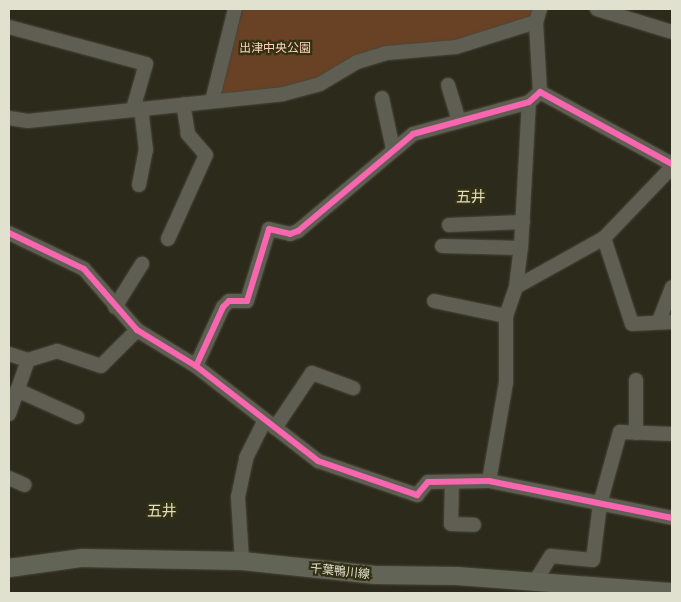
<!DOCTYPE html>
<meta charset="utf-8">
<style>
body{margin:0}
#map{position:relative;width:681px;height:602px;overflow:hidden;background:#2c2a1b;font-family:"Titillium Web","Noto Sans JP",sans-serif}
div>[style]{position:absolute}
.green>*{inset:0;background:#694226}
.roads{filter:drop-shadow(0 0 1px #49473b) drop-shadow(0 0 1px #49473b)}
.minor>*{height:14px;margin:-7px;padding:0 7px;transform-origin:7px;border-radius:7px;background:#5f5e52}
.major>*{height:18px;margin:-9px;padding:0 9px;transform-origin:9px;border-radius:9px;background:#626556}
.cycleway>*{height:6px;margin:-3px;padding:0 3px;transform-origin:3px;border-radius:3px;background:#f766af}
span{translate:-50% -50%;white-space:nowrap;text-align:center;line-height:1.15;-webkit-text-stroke:4.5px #333014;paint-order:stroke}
.park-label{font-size:12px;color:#ffd3b8}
.street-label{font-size:12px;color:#e1e1d0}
.quarter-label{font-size:15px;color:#e0debd}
.frame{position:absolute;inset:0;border:10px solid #e1e1d0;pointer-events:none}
</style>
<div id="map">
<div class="green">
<i style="clip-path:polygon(243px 9px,535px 9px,533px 16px,458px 40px,318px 79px,285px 88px,222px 94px,220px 91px)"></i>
</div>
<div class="roads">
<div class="minor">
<i style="left:597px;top:9px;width:78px;rotate:17deg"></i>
<i style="left:9px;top:27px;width:142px;rotate:15.1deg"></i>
<i style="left:146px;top:64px;width:47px;rotate:106.1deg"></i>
<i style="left:448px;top:85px;width:38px;rotate:73deg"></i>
<i style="left:540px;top:92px;width:70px;rotate:-93.3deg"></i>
<i style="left:536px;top:22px;width:14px;rotate:-73deg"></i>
<i style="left:382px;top:98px;width:52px;rotate:77.8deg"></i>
<i style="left:212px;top:101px;width:95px;rotate:-76deg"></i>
<i style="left:9px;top:118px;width:19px;rotate:9deg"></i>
<i style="left:28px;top:121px;width:256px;rotate:-6deg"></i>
<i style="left:283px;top:94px;width:38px;rotate:-15deg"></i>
<i style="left:320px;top:84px;width:43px;rotate:-30.7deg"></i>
<i style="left:357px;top:62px;width:31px;rotate:-17deg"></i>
<i style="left:387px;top:53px;width:69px;rotate:-5deg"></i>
<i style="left:456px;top:47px;width:84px;rotate:-17.4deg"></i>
<i style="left:139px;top:185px;width:36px;rotate:-79deg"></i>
<i style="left:146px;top:150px;width:42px;rotate:-96.8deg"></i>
<i style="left:449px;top:225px;width:74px;rotate:-2.3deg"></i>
<i style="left:9px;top:233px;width:83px;rotate:25.6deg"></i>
<i style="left:84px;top:269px;width:81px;rotate:49deg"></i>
<i style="left:137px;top:330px;width:69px;rotate:31.4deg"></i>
<i style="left:196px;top:366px;width:155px;rotate:37.9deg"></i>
<i style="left:318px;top:461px;width:105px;rotate:19deg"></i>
<i style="left:417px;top:495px;width:17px;rotate:-50deg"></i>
<i style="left:428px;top:482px;width:61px;rotate:-0.9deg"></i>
<i style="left:489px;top:481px;width:187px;rotate:11.4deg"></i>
<i style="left:604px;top:238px;width:90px;rotate:72deg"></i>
<i style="left:632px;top:324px;width:40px;rotate:-2.9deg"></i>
<i style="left:168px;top:239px;width:92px;rotate:-65.7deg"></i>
<i style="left:206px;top:155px;width:28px;rotate:-131deg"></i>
<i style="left:188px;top:134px;width:30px;rotate:-99deg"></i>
<i style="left:442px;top:246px;width:79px;rotate:1.5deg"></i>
<i style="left:516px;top:287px;width:101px;rotate:-29.1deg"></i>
<i style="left:604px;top:238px;width:98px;rotate:-46.2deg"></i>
<i style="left:434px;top:301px;width:74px;rotate:11.8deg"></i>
<i style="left:115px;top:307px;width:51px;rotate:-57.9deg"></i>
<i style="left:659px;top:321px;width:36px;rotate:-69deg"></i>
<i style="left:9px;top:354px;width:20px;rotate:18deg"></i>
<i style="left:28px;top:360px;width:30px;rotate:-17deg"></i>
<i style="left:57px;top:351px;width:46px;rotate:18.8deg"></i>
<i style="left:101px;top:366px;width:51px;rotate:-45deg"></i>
<i style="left:196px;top:366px;width:65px;rotate:-65.4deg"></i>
<i style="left:223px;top:307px;width:8px;rotate:-45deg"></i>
<i style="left:229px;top:301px;width:18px"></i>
<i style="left:247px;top:301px;width:75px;rotate:-73deg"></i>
<i style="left:269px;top:229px;width:22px;rotate:13deg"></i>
<i style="left:290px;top:234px;width:9px;rotate:-21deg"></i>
<i style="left:298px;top:231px;width:150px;rotate:-40.1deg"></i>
<i style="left:413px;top:134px;width:120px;rotate:-15.4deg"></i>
<i style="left:529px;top:102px;width:15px;rotate:-42deg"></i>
<i style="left:540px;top:92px;width:150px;rotate:28.6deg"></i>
<i style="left:17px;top:390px;width:66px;rotate:24.2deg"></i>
<i style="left:9px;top:414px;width:57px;rotate:-70.6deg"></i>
<i style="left:275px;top:428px;width:66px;rotate:-56.1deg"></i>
<i style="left:312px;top:373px;width:44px;rotate:20.1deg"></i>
<i style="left:636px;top:433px;width:53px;rotate:-90deg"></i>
<i style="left:9px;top:478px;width:17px;rotate:24deg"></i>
<i style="left:489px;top:481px;width:99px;rotate:-80.2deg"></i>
<i style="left:506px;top:383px;width:67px;rotate:-90deg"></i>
<i style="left:506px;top:316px;width:31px;rotate:-71deg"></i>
<i style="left:516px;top:287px;width:39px;rotate:-83deg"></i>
<i style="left:521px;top:248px;width:146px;rotate:-86.9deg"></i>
<i style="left:452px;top:482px;width:42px;rotate:91.4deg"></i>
<i style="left:451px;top:524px;width:23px;rotate:2deg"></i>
<i style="left:242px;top:561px;width:64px;rotate:-93.6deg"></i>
<i style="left:238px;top:497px;width:40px;rotate:-78deg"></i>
<i style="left:246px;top:458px;width:42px;rotate:-63.4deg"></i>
<i style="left:534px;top:583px;width:32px;rotate:-58deg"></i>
<i style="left:551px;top:556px;width:42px;rotate:5.4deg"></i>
<i style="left:593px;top:560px;width:56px;rotate:-82.9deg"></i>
<i style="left:600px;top:504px;width:75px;rotate:-74.5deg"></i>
<i style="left:620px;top:432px;width:52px;rotate:2.2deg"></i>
</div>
<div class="major">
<i style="left:9px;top:568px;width:74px;rotate:-7.8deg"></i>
<i style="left:82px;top:558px;width:160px;rotate:1.1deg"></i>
<i style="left:242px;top:561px;width:134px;rotate:6deg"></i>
<i style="left:375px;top:575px;width:82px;rotate:0.7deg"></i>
<i style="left:457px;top:576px;width:216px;rotate:4.3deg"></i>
</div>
</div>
<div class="cycleway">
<i style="left:9px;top:233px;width:83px;rotate:25.6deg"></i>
<i style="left:84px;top:269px;width:81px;rotate:49deg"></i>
<i style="left:137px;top:330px;width:69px;rotate:31.4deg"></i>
<i style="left:196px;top:366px;width:155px;rotate:37.9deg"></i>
<i style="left:318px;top:461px;width:105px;rotate:19deg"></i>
<i style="left:417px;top:495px;width:17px;rotate:-50deg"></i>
<i style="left:428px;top:482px;width:61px;rotate:-0.9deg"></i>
<i style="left:489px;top:481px;width:187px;rotate:11.4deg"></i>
<i style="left:196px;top:366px;width:65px;rotate:-65.4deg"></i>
<i style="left:223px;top:307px;width:8px;rotate:-45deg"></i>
<i style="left:229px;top:301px;width:18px"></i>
<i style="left:247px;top:301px;width:75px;rotate:-73deg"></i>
<i style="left:269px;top:229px;width:22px;rotate:13deg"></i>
<i style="left:290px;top:234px;width:9px;rotate:-21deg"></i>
<i style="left:298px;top:231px;width:150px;rotate:-40.1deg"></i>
<i style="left:413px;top:134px;width:120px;rotate:-15.4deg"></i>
<i style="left:529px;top:102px;width:15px;rotate:-42deg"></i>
<i style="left:540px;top:92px;width:150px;rotate:28.6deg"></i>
</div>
<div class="park-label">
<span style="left:275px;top:48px">出津中央公園</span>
</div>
<div class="street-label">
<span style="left:340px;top:571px;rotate:6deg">千葉鴨川線</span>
</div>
<div class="quarter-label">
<span style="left:471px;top:197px">五井</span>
<span style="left:162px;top:511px">五井</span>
</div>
<div class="frame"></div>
</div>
